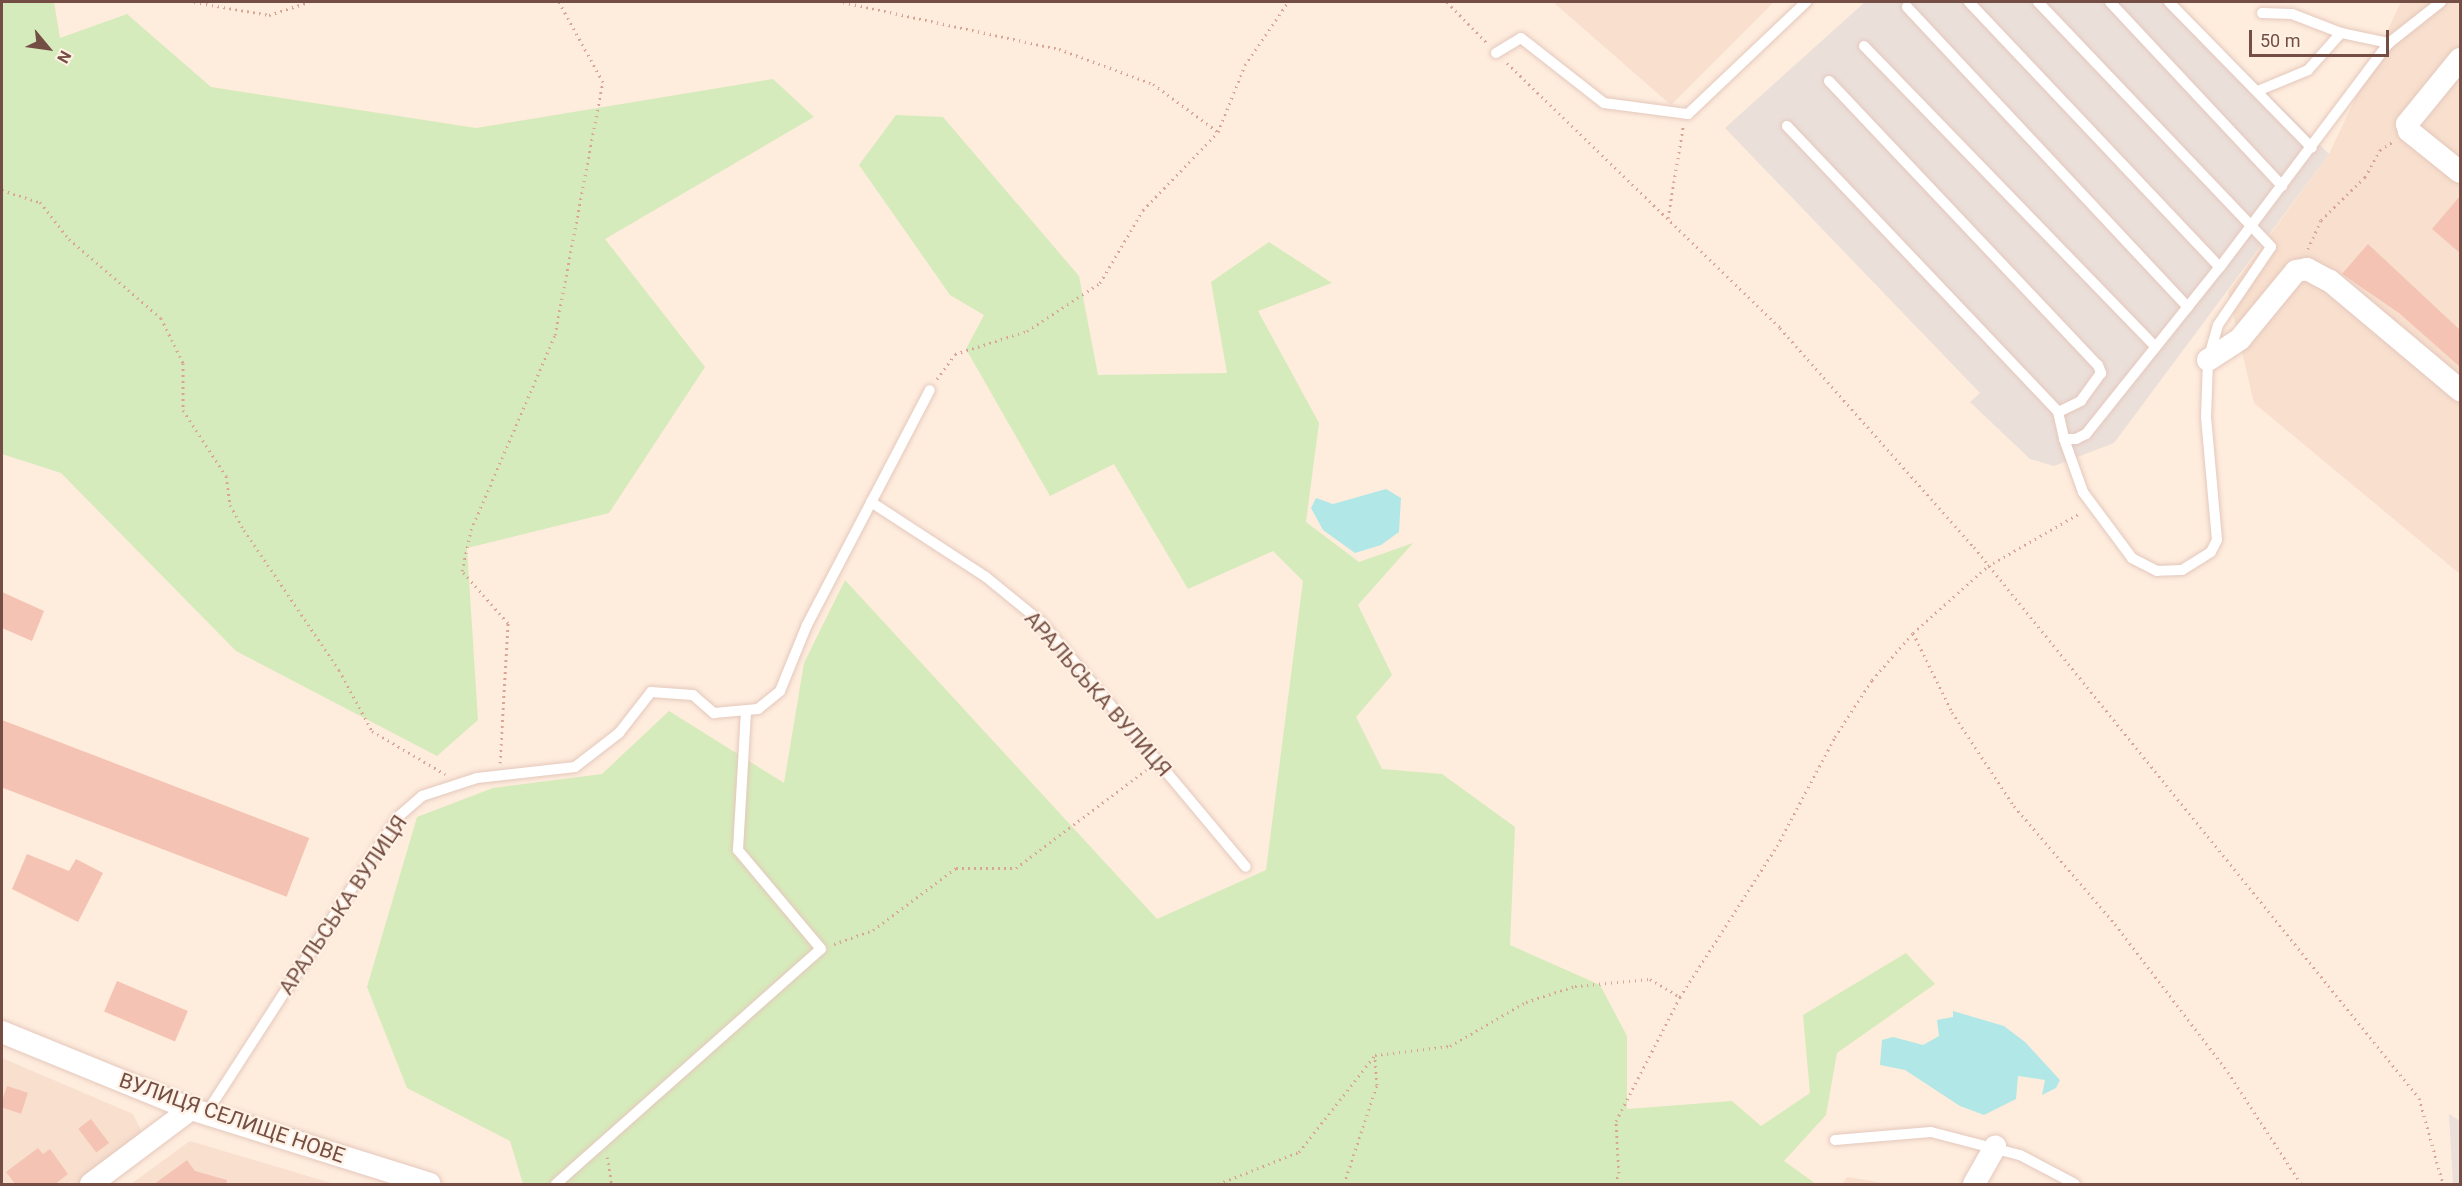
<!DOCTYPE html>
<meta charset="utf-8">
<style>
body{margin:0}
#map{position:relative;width:2462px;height:1186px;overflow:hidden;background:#feecdd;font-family:Roboto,sans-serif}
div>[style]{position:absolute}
.residential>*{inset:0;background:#f8dfce}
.industrial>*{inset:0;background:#ebdfda}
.green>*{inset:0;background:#d6ebbb}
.water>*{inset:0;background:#b1e8e7}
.building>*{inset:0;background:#f5c3b3;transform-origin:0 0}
.path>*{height:3px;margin-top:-1.5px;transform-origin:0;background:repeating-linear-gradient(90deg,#d9a696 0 1.5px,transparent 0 6px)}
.roads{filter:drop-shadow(0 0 2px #e4c8bc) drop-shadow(0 0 2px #e4c8bc)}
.lane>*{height:10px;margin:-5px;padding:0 5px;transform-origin:5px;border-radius:5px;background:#fff}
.street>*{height:22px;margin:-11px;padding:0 11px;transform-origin:11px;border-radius:11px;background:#fff}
span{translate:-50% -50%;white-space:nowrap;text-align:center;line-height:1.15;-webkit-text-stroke:4.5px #fff1e4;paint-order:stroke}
.street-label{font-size:21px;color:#744e44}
.frame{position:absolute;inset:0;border:3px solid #744e44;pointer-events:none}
.north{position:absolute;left:18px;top:18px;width:60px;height:60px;-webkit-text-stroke:4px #fff1e4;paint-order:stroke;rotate:119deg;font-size:16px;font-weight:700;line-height:24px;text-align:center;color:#744e44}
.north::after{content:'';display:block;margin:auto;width:21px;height:27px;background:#744e44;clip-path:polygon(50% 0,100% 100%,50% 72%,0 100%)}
.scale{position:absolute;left:2249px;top:30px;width:140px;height:27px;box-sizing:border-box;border:3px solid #744e44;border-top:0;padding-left:8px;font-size:18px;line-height:21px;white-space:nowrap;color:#744e44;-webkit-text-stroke:4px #fff1e4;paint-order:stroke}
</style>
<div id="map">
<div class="residential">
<i style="clip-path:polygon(1553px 2px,1774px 2px,1671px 105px)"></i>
<i style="clip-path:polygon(2401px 2px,2460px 2px,2460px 574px,2254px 403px,2228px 292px,2329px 154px)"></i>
<i style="clip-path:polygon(2px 1058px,133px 1114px,145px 1138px,84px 1184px,2px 1184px)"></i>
<i style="clip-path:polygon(190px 1141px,334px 1184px,131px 1184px)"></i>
<i style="clip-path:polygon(1847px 1177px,1878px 1182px,1884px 1184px,1842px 1184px)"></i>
</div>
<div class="industrial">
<i style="clip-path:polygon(1865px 2px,2175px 2px,2329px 154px,2114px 443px,2054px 466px,2030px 459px,1970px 402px,1980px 393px,1725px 128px)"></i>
<i style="clip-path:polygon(2449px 1114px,2460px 1121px,2460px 1184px,2453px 1184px)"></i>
</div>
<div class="green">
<i style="clip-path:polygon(2px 2px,54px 2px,60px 38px,127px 14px,211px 87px,476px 128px,773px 79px,814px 117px,605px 239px,705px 367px,609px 513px,467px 548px,478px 720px,437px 756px,236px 651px,61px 473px,2px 454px)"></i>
<i style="clip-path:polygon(896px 115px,943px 117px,1079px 276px,1098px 375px,1227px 373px,1211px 282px,1269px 242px,1332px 283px,1258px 311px,1319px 423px,1306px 522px,1359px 562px,1413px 543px,1358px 605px,1392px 675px,1356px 717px,1382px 769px,1442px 774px,1515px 827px,1510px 945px,1600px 985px,1627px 1036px,1627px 1109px,1732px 1101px,1761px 1126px,1810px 1093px,1803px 1015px,1906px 953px,1935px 984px,1837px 1053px,1826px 1115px,1784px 1161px,1816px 1184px,523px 1184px,510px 1141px,407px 1088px,367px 987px,417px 817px,493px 788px,602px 774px,669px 711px,784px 783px,804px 663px,845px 580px,1157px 919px,1266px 870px,1303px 581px,1273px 551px,1188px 589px,1114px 464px,1050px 496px,966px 349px,984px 315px,950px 295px,859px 165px)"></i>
</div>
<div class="water">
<i style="clip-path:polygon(1386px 489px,1401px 498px,1399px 532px,1381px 545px,1355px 553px,1323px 530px,1311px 508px,1316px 498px,1333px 504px)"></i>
<i style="clip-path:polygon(1953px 1011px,2004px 1026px,2025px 1042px,2060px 1080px,2056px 1088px,2042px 1095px,2045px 1080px,2018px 1076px,2016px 1099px,1984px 1115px,1960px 1106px,1905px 1070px,1880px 1065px,1882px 1040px,1893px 1037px,1923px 1045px,1939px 1036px,1937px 1020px,1953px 1017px)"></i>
</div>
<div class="building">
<i style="clip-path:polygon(2460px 196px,2460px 253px,2432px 229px)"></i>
<i style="clip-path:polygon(2368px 244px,2460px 330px,2460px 367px,2399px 313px,2342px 274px)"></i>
<i style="clip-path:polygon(2px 592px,44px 611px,32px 641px,2px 628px)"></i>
<i style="left:2px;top:720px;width:329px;height:63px;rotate:21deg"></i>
<i style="clip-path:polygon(27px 854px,69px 871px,76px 859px,103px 873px,78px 922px,12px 889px)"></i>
<i style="left:117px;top:981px;width:77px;height:33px;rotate:23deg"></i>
<i style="left:7px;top:1086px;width:22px;height:22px;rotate:18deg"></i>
<i style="left:91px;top:1119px;width:30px;height:16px;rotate:53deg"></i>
<i style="clip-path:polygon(38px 1148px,43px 1154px,50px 1149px,68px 1174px,54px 1185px,16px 1185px,6px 1172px)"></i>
<i style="clip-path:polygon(187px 1160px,195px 1171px,227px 1180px,226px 1185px,153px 1185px)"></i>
</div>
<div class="path">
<i style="left:194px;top:2px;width:76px;rotate:9.8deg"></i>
<i style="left:269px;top:15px;width:42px;rotate:-18deg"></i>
<i style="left:843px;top:2px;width:221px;rotate:12.3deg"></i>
<i style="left:1059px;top:49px;width:100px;rotate:20.4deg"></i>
<i style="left:1153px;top:84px;width:81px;rotate:36.4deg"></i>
<i style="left:1447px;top:2px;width:59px;rotate:45.7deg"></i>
<i style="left:1507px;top:63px;width:380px;rotate:44.1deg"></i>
<i style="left:1780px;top:328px;width:293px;rotate:48.5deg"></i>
<i style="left:1974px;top:547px;width:708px;rotate:51.07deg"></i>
<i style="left:2419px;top:1098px;width:89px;rotate:74.4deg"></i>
<i style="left:2px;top:190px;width:40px;rotate:18deg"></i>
<i style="left:40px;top:202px;width:47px;rotate:51.9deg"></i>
<i style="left:69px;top:239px;width:121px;rotate:40.7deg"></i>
<i style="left:161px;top:318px;width:50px;rotate:63.9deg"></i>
<i style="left:183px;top:363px;width:47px;rotate:90deg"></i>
<i style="left:183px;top:410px;width:79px;rotate:56.9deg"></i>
<i style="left:226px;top:476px;width:29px;rotate:82deg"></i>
<i style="left:230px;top:505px;width:29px;rotate:61deg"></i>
<i style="left:244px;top:530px;width:169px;rotate:55.8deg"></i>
<i style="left:339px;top:670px;width:69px;rotate:61.6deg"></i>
<i style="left:372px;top:731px;width:85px;rotate:30.5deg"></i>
<i style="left:1668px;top:218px;width:92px;rotate:-80.6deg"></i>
<i style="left:2308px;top:249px;width:32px;rotate:-66deg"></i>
<i style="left:2321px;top:220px;width:62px;rotate:-44.3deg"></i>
<i style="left:2365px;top:177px;width:31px;rotate:-61deg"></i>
<i style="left:2380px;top:150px;width:17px;rotate:-33deg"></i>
<i style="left:937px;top:379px;width:31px;rotate:-54deg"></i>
<i style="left:955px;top:354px;width:76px;rotate:-17.7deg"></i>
<i style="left:1027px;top:331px;width:87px;rotate:-33.3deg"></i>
<i style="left:1100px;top:283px;width:85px;rotate:-59.5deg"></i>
<i style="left:1143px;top:210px;width:108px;rotate:-46.1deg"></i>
<i style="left:1218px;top:132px;width:72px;rotate:-68.1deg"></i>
<i style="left:1245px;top:65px;width:76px;rotate:-55.7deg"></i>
<i style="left:1913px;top:633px;width:88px;rotate:63.7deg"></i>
<i style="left:1952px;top:712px;width:113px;rotate:56.6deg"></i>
<i style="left:2014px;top:806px;width:155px;rotate:49.4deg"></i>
<i style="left:2115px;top:924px;width:186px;rotate:52.6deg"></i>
<i style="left:2228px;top:1072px;width:134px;rotate:56.9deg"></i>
<i style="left:500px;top:763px;width:140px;rotate:-86.7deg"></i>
<i style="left:508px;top:623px;width:69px;rotate:-131.5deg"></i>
<i style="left:462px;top:571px;width:42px;rotate:-77.6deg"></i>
<i style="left:471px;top:530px;width:212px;rotate:-66.7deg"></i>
<i style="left:555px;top:335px;width:258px;rotate:-79.3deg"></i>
<i style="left:603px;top:82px;width:91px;rotate:-118.8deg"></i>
<i style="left:834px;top:944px;width:41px;rotate:-19.7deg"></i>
<i style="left:873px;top:930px;width:104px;rotate:-36.8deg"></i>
<i style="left:956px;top:868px;width:60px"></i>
<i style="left:1016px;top:868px;width:163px;rotate:-37deg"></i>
<i style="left:607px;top:1157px;width:27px;rotate:80deg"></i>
<i style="left:1218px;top:1184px;width:87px;rotate:-21.6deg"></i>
<i style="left:1299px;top:1152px;width:123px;rotate:-51.9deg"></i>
<i style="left:1375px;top:1055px;width:76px;rotate:-6.8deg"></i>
<i style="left:1450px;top:1046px;width:88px;rotate:-30.1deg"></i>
<i style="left:1526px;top:1002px;width:52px;rotate:-18.1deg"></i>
<i style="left:1575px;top:986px;width:75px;rotate:-5.3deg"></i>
<i style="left:1650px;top:979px;width:35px;rotate:31deg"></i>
<i style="left:1680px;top:997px;width:179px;rotate:-57.3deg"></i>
<i style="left:1777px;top:846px;width:123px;rotate:-62deg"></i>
<i style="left:1835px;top:737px;width:68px;rotate:-57deg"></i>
<i style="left:1872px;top:680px;width:62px;rotate:-48.9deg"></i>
<i style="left:1913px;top:633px;width:101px;rotate:-41.8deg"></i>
<i style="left:1988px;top:566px;width:106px;rotate:-29.9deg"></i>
<i style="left:1344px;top:1184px;width:104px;rotate:-71.6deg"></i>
<i style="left:1377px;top:1085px;width:28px;rotate:-94deg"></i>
<i style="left:1615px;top:1184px;width:12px;rotate:-70deg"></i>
<i style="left:1619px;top:1173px;width:52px;rotate:-93.3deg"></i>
<i style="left:1616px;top:1121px;width:140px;rotate:-62.7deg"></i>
</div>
<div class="roads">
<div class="lane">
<i style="left:1969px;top:2px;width:365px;rotate:46.6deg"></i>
<i style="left:2038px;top:2px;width:338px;rotate:46.4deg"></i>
<i style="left:2271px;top:247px;width:94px;rotate:124.2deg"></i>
<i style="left:2218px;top:325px;width:36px;rotate:106deg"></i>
<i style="left:2208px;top:360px;width:57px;rotate:92deg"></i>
<i style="left:2206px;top:417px;width:123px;rotate:84.9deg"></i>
<i style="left:2217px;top:540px;width:13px;rotate:117deg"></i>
<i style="left:2211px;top:552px;width:34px;rotate:148deg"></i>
<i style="left:2182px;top:570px;width:25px;rotate:178deg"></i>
<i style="left:2157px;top:571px;width:28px;rotate:-153deg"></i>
<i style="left:2132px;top:558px;width:82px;rotate:-126.6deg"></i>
<i style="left:2083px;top:492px;width:56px;rotate:-109.7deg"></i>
<i style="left:2110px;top:2px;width:252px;rotate:46.9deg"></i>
<i style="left:2169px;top:2px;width:204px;rotate:45.6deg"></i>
<i style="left:1907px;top:7px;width:411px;rotate:46.9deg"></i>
<i style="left:2262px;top:13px;width:30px;rotate:2deg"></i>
<i style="left:2292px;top:14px;width:53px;rotate:21.2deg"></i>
<i style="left:1864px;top:46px;width:419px;rotate:45.9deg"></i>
<i style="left:1496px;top:53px;width:29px;rotate:-31deg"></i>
<i style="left:1521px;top:38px;width:105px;rotate:38.1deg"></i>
<i style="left:1604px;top:103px;width:85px;rotate:7.5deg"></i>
<i style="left:1688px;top:114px;width:163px;rotate:-43.5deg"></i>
<i style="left:1829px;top:81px;width:391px;rotate:46.6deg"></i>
<i style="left:2098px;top:365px;width:9px;rotate:69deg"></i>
<i style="left:2101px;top:373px;width:34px;rotate:126deg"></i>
<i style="left:2081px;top:401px;width:25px;rotate:154deg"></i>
<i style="left:2260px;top:90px;width:52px;rotate:-22.6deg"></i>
<i style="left:2308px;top:70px;width:50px;rotate:-48.3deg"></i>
<i style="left:2341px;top:33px;width:49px;rotate:11.8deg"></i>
<i style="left:1787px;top:126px;width:394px;rotate:46.5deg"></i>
<i style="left:2058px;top:412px;width:28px;rotate:77deg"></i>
<i style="left:2064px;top:439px;width:12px"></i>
<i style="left:2076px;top:439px;width:11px;rotate:-27deg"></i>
<i style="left:2086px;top:434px;width:214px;rotate:-51.3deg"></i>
<i style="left:2220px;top:267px;width:281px;rotate:-53deg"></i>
<i style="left:2389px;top:43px;width:66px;rotate:-38.3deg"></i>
<i style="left:871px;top:502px;width:137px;rotate:33.1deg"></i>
<i style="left:986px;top:577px;width:71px;rotate:39.3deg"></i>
<i style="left:1041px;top:622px;width:319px;rotate:50.1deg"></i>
<i style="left:207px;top:1112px;width:351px;rotate:-57.1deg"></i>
<i style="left:398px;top:817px;width:32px;rotate:-41deg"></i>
<i style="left:422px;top:796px;width:58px;rotate:-18.1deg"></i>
<i style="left:477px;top:778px;width:99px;rotate:-6.4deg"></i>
<i style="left:575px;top:767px;width:56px;rotate:-37.7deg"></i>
<i style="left:619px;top:733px;width:52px;rotate:-52deg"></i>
<i style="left:651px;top:692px;width:42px;rotate:4.1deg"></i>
<i style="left:693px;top:695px;width:28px;rotate:41deg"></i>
<i style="left:714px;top:713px;width:44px;rotate:-5.2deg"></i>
<i style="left:758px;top:709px;width:28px;rotate:-39deg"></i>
<i style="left:780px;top:691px;width:71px;rotate:-67.8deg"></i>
<i style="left:807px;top:625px;width:265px;rotate:-62.4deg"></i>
<i style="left:1835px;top:1140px;width:96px;rotate:-4.8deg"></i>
<i style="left:1931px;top:1132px;width:92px;rotate:14.5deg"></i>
<i style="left:2020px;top:1155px;width:62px;rotate:27.8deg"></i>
<i style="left:556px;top:1184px;width:354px;rotate:-41.6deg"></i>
<i style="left:821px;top:949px;width:129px;rotate:-130deg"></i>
<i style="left:738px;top:850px;width:140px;rotate:-86.7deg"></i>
</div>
<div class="street">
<i style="left:2460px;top:59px;width:84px;rotate:129.2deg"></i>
<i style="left:2407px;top:124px;width:7px;rotate:74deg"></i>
<i style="left:2409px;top:131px;width:65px;rotate:38.8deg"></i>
<i style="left:2208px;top:360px;width:38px;rotate:-33deg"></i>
<i style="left:2240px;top:339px;width:88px;rotate:-50.5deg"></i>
<i style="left:2296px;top:271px;width:11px;rotate:-10deg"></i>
<i style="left:2307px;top:269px;width:26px;rotate:28deg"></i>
<i style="left:2330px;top:281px;width:170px;rotate:40deg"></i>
<i style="left:2px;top:1032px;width:204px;rotate:22.2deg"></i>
<i style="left:191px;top:1109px;width:250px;rotate:17.4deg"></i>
<i style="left:91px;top:1184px;width:125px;rotate:-36.9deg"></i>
<i style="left:1974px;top:1184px;width:43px;rotate:-60.4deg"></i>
</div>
</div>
<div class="street-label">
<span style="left:1098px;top:694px;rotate:49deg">АРАЛЬСЬКА ВУЛИЦЯ</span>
<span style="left:343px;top:905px;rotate:-56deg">АРАЛЬСЬКА ВУЛИЦЯ</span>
<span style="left:232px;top:1118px;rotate:19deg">ВУЛИЦЯ СЕЛИЩЕ НОВЕ</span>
</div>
<div class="frame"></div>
<div class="north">N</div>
<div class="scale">50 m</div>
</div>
